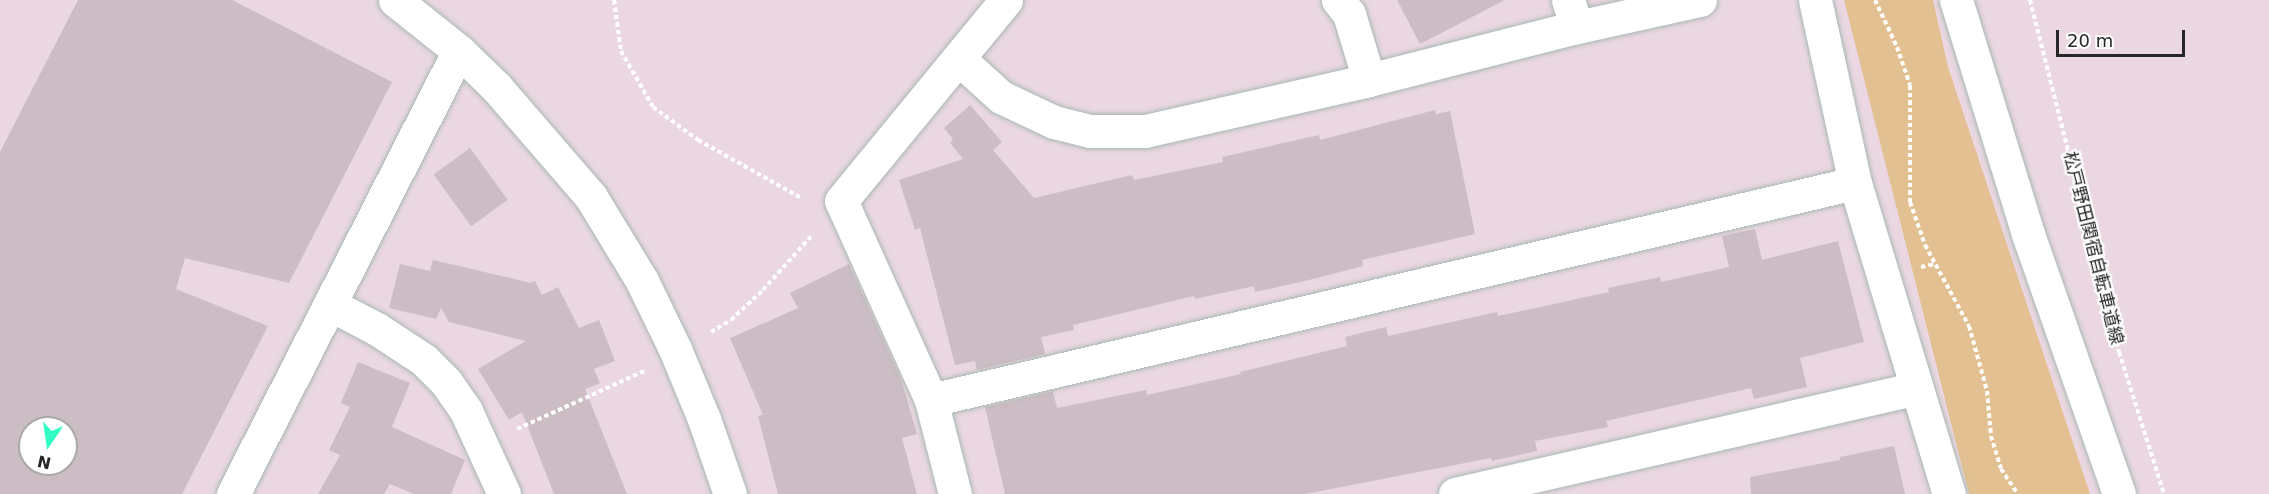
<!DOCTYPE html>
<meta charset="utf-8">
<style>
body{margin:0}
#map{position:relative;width:2269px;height:494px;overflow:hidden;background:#ead7e1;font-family:"DejaVu Sans","Noto Sans JP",sans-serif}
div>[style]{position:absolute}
.green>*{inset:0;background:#e3c091}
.building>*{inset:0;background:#ccbcc4;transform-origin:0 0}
.path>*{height:4px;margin-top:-2px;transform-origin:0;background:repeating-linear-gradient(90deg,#fff 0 4.5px,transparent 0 7.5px)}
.roads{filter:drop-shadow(0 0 2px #a8b8b3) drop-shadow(0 0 2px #a8b8b3)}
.minor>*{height:33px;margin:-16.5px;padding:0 16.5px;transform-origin:16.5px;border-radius:16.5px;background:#fff}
span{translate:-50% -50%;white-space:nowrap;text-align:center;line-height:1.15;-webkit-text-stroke:4.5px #fff;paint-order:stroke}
.street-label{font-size:18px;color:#272727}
.north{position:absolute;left:18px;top:416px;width:60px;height:60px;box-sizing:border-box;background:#fff;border:2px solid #a9a9a9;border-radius:50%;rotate:193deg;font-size:16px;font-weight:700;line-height:24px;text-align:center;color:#272727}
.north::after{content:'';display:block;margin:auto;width:21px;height:27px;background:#31fdc5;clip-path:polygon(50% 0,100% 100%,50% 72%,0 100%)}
.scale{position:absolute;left:2056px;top:30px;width:129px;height:27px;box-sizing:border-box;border:3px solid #272727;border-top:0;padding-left:8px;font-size:18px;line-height:21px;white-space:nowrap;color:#272727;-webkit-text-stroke:4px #fff;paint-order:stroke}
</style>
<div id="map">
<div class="green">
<i style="clip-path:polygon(1844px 0,1933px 0,1948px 67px,2090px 494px,1969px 494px)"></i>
</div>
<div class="building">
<i style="clip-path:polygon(evenodd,78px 0,232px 0,392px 82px,289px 283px,185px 258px,176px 289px,268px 326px,182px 494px,0 494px,0 152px,78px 0,30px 428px,66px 428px,66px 464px,30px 464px,30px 428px)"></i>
<i style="clip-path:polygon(1397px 0,1505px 0,1420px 44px)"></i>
<i style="clip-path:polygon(970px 105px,1002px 142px,993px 150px,1034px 198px,1132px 175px,1134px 180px,1223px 162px,1222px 157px,1319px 135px,1320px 140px,1435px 110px,1436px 114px,1450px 111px,1475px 234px,1362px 260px,1363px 266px,1313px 279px,1255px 292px,1254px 286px,1195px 299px,1194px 296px,1073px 325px,1074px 330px,1041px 337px,1045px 354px,977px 370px,975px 361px,955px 365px,920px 228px,915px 230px,899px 180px,963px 159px,950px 143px,953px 139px,944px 128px)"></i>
<i style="left:470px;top:148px;width:64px;height:45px;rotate:54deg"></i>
<i style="clip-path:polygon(1755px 229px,1762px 260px,1838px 241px,1864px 342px,1800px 358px,1807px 387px,1754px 399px,1751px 388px,1606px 421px,1608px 427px,1535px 441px,1537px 451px,1492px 461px,1491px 458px,1305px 494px,1005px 494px,985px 407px,1053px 391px,1057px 408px,1146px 390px,1147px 395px,1241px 374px,1240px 372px,1347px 346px,1345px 337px,1386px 327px,1388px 336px,1497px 312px,1498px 316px,1609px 292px,1608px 288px,1660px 277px,1661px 282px,1729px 267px,1722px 236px)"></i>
<i style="clip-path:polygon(433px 260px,531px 283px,535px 281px,542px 295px,558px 287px,579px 328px,599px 320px,615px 361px,594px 369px,600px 383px,585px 389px,627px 494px,554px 494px,522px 412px,509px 420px,478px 369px,526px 341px,449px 322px,441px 308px,436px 319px,389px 308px,400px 264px,430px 271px)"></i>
<i style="clip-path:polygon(849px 264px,901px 379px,917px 434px,902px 438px,917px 494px,778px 494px,758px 416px,763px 415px,730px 338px,798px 308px,790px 293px)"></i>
<i style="clip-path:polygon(358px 362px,410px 383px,392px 427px,465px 460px,451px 494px,414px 494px,390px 484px,384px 494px,318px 494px,340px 455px,329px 450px,350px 407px,341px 403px)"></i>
<i style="clip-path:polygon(1894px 446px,1905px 494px,1751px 494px,1750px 477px,1840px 460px,1840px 457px)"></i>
</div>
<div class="path">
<i style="left:614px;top:0;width:51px;rotate:82.2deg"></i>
<i style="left:621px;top:51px;width:64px;rotate:60.3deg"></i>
<i style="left:653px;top:107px;width:56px;rotate:36.3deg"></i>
<i style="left:698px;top:140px;width:120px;rotate:29.3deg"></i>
<i style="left:1875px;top:0;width:52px;rotate:64.9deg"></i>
<i style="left:1897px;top:47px;width:40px;rotate:71.1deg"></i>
<i style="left:1910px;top:85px;width:117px;rotate:90deg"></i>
<i style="left:1910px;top:202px;width:46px;rotate:70.8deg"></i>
<i style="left:1925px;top:245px;width:92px;rotate:61.5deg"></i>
<i style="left:1969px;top:326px;width:67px;rotate:74.5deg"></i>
<i style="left:1987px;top:391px;width:45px;rotate:84.9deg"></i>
<i style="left:1991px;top:436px;width:34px;rotate:73deg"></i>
<i style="left:2001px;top:469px;width:30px;rotate:56deg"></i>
<i style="left:2030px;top:0;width:363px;rotate:75.8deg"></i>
<i style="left:2119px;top:352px;width:149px;rotate:72.4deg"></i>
<i style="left:1921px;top:267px;width:14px;rotate:-12deg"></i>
<i style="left:711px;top:332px;width:23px;rotate:-31deg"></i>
<i style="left:731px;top:320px;width:44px;rotate:-43.2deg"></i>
<i style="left:763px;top:290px;width:75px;rotate:-48.2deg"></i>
<i style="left:517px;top:429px;width:140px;rotate:-24.5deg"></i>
</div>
<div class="roads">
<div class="minor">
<i style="left:395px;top:0;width:82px;rotate:38.6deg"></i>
<i style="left:459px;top:51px;width:53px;rotate:44.2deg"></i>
<i style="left:497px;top:88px;width:144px;rotate:49.2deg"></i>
<i style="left:591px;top:197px;width:98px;rotate:58.7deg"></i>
<i style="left:642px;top:281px;width:76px;rotate:64.1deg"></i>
<i style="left:675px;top:349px;width:76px;rotate:67.5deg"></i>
<i style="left:704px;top:419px;width:79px;rotate:70.9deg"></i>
<i style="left:1338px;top:0;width:18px;rotate:52deg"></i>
<i style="left:1349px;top:14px;width:69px;rotate:73.1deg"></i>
<i style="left:1568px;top:0;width:28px;rotate:72deg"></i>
<i style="left:1815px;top:0;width:187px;rotate:77.7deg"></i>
<i style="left:1855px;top:183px;width:325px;rotate:73.2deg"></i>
<i style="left:1956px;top:0;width:245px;rotate:72.9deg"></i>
<i style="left:2028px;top:234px;width:275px;rotate:70.7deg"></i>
<i style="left:959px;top:59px;width:57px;rotate:42.1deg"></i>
<i style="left:1001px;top:97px;width:59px;rotate:25.3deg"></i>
<i style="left:1054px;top:122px;width:37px;rotate:14deg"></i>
<i style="left:1090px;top:131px;width:55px"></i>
<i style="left:1145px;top:131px;width:230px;rotate:-12.8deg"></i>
<i style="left:1369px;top:80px;width:215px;rotate:-14.3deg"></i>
<i style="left:1577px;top:27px;width:126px;rotate:-12.4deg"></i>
<i style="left:331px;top:305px;width:52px;rotate:27.6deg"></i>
<i style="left:377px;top:329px;width:56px;rotate:33.4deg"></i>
<i style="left:424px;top:360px;width:31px;rotate:45deg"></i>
<i style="left:446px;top:382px;width:35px;rotate:55deg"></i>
<i style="left:466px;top:411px;width:91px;rotate:65.4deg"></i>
<i style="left:931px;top:400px;width:949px;rotate:-13.22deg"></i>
<i style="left:233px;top:494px;width:497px;rotate:-63deg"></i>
<i style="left:955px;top:494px;width:97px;rotate:-104.3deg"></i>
<i style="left:931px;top:400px;width:218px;rotate:-114.3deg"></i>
<i style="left:841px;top:201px;width:260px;rotate:-50.6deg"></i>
<i style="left:1455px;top:494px;width:472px;rotate:-12.9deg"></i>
</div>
</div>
<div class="street-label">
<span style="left:2093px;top:248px;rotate:76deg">松戸野田関宿自転車道線</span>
</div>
<div class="north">N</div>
<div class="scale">20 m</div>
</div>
